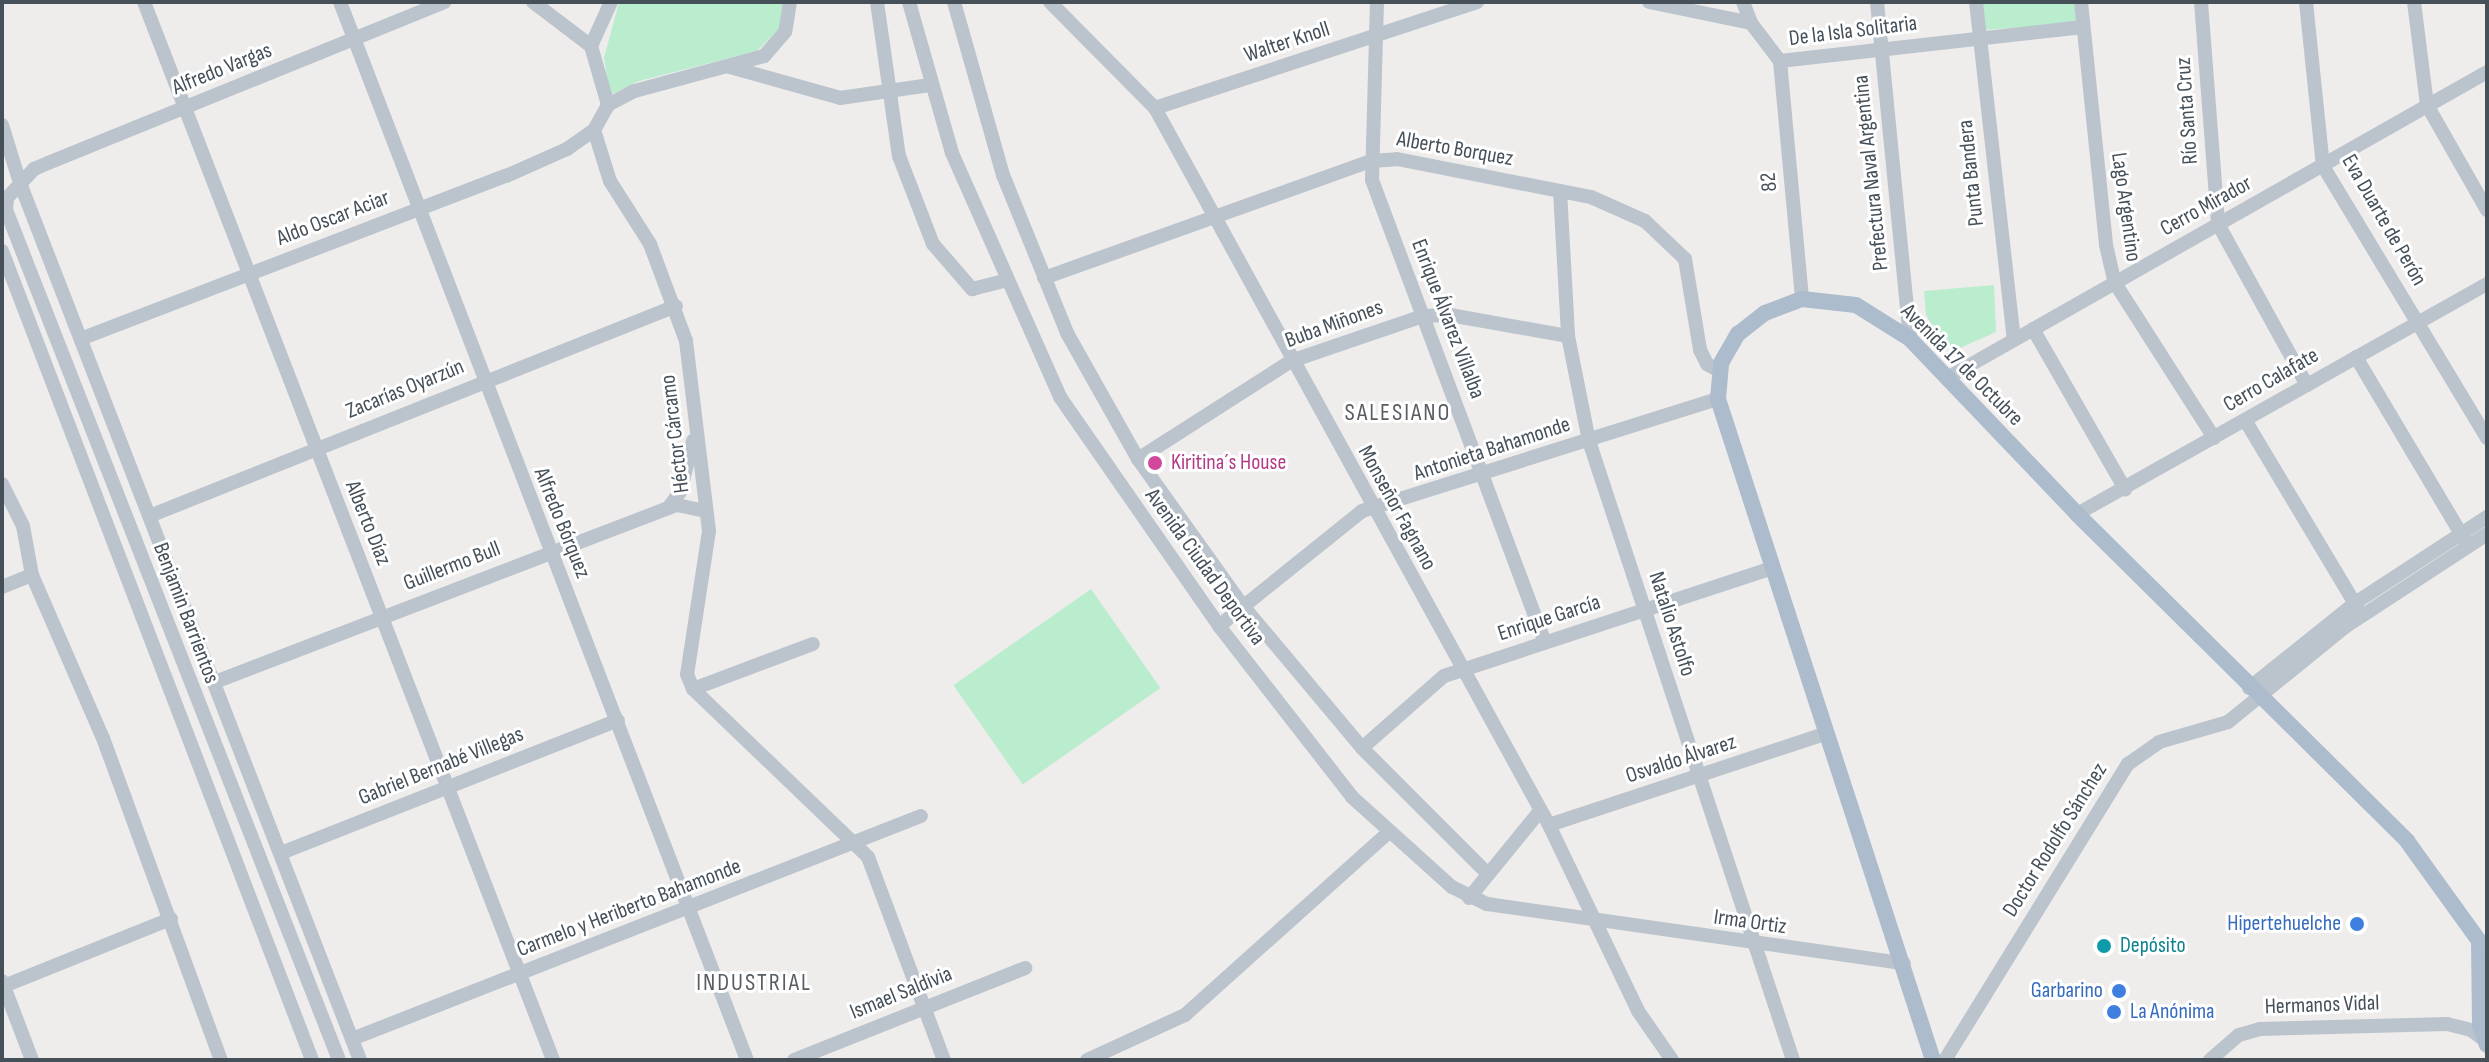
<!DOCTYPE html>
<meta charset="utf-8">
<style>
body{margin:0}
#map{position:relative;width:2489px;height:1062px;overflow:hidden;background:#efecec;font-family:"Sofia Sans Condensed",sans-serif}
div>[style]{position:absolute}
.green>*{inset:0;background:#baedce;transform-origin:0 0}
.minor>*{height:14px;margin:-7px;padding:0 7px;transform-origin:7px;border-radius:7px;background:#bbc4cc}
.major>*{height:16px;margin:-8px;padding:0 8px;transform-origin:8px;border-radius:8px;background:#acbccc}
.dots>*{width:22px;height:22px;translate:-50% -50%;box-sizing:border-box;border:4px solid #fff;border-radius:50%}
span{translate:-50% -50%;white-space:nowrap;text-align:center;line-height:1.15;-webkit-text-stroke:6px #fff;paint-order:stroke}
.street-label{font-size:22px;color:#455059}
.hotel-label{font-size:22px;color:#b23c85}
.left{translate:0 -50%;text-align:left}
.shop-label{font-size:22px;color:#366cbe}
.right{translate:-100% -50%;text-align:right}
.culture-label{font-size:22px;color:#0d838f}
.neighbourhood-label{font-size:24px;color:#595d61;letter-spacing:2px}
.frame{position:absolute;inset:0;border:4px solid #455059;pointer-events:none}
</style>
<div id="map">
<div class="green">
<i style="clip-path:polygon(619px 2px,785px 2px,780px 28px,757px 51px,639px 81px,610px 95px,604px 58px)"></i>
<i style="clip-path:polygon(1981px 2px,2076px 2px,2078px 23px,1983px 30px)"></i>
<i style="clip-path:polygon(1994px 285px,1996px 332px,1960px 348px,1943px 344px,1926px 315px,1924px 291px)"></i>
<i style="left:1091px;top:589px;width:121px;height:168px;rotate:55deg"></i>
</div>
<div class="minor">
<i style="left:144px;top:2px;width:1134px;rotate:68.86deg"></i>
<i style="left:340px;top:2px;width:1134px;rotate:68.96deg"></i>
<i style="left:533px;top:2px;width:73px;rotate:37.2deg"></i>
<i style="left:591px;top:46px;width:61px;rotate:73.9deg"></i>
<i style="left:790px;top:2px;width:30px;rotate:99deg"></i>
<i style="left:785px;top:32px;width:32px;rotate:131deg"></i>
<i style="left:764px;top:56px;width:135px;rotate:164.9deg"></i>
<i style="left:634px;top:91px;width:30px;rotate:152deg"></i>
<i style="left:608px;top:105px;width:29px;rotate:119deg"></i>
<i style="left:594px;top:130px;width:53px;rotate:72.6deg"></i>
<i style="left:610px;top:181px;width:75px;rotate:57.6deg"></i>
<i style="left:650px;top:244px;width:103px;rotate:69.6deg"></i>
<i style="left:686px;top:341px;width:191px;rotate:83.1deg"></i>
<i style="left:709px;top:531px;width:145px;rotate:98.7deg"></i>
<i style="left:687px;top:674px;width:16px;rotate:68deg"></i>
<i style="left:693px;top:689px;width:243px;rotate:43.8deg"></i>
<i style="left:868px;top:857px;width:217px;rotate:69.5deg"></i>
<i style="left:877px;top:2px;width:156px;rotate:81.9deg"></i>
<i style="left:899px;top:156px;width:94px;rotate:68.9deg"></i>
<i style="left:933px;top:244px;width:60px;rotate:49.1deg"></i>
<i style="left:972px;top:289px;width:37px;rotate:-14deg"></i>
<i style="left:909px;top:2px;width:157px;rotate:74.1deg"></i>
<i style="left:952px;top:153px;width:267px;rotate:66.1deg"></i>
<i style="left:1060px;top:397px;width:279px;rotate:55.2deg"></i>
<i style="left:1219px;top:626px;width:217px;rotate:52.1deg"></i>
<i style="left:1352px;top:797px;width:135px;rotate:42deg"></i>
<i style="left:1452px;top:887px;width:39px;rotate:26deg"></i>
<i style="left:1487px;top:904px;width:421px;rotate:8.1deg"></i>
<i style="left:954px;top:2px;width:180px;rotate:74.2deg"></i>
<i style="left:1003px;top:175px;width:170px;rotate:67.9deg"></i>
<i style="left:1067px;top:333px;width:145px;rotate:60.6deg"></i>
<i style="left:1138px;top:459px;width:181px;rotate:54.5deg"></i>
<i style="left:1243px;top:606px;width:185px;rotate:50deg"></i>
<i style="left:1362px;top:748px;width:178px;rotate:45deg"></i>
<i style="left:1050px;top:2px;width:149px;rotate:45.3deg"></i>
<i style="left:1155px;top:108px;width:818px;rotate:61.21deg"></i>
<i style="left:1549px;top:825px;width:206px;rotate:64.4deg"></i>
<i style="left:1638px;top:1011px;width:60px;rotate:55.2deg"></i>
<i style="left:1377px;top:2px;width:178px;rotate:91.6deg"></i>
<i style="left:1372px;top:180px;width:492px;rotate:69.5deg"></i>
<i style="left:1649px;top:2px;width:104px;rotate:11.6deg"></i>
<i style="left:1751px;top:23px;width:48px;rotate:52.7deg"></i>
<i style="left:1780px;top:61px;width:239px;rotate:84.7deg"></i>
<i style="left:1743px;top:2px;width:22px;rotate:69deg"></i>
<i style="left:1877px;top:2px;width:339px;rotate:84.4deg"></i>
<i style="left:1976px;top:2px;width:340px;rotate:83.6deg"></i>
<i style="left:2081px;top:2px;width:244px;rotate:84.1deg"></i>
<i style="left:2106px;top:245px;width:39px;rotate:77deg"></i>
<i style="left:2115px;top:283px;width:184px;rotate:57.4deg"></i>
<i style="left:2201px;top:2px;width:223px;rotate:85.6deg"></i>
<i style="left:2218px;top:224px;width:184px;rotate:61.1deg"></i>
<i style="left:2306px;top:2px;width:165px;rotate:84.1deg"></i>
<i style="left:2323px;top:166px;width:318px;rotate:58.9deg"></i>
<i style="left:2414px;top:2px;width:104px;rotate:82.8deg"></i>
<i style="left:2427px;top:105px;width:121px;rotate:60.3deg"></i>
<i style="left:591px;top:46px;width:48px;rotate:-65.6deg"></i>
<i style="left:1780px;top:61px;width:305px;rotate:-6.4deg"></i>
<i style="left:730px;top:67px;width:114px;rotate:15.7deg"></i>
<i style="left:840px;top:98px;width:91px;rotate:-8.2deg"></i>
<i style="left:1155px;top:108px;width:339px;rotate:-18.2deg"></i>
<i style="left:2px;top:125px;width:61px;rotate:72.8deg"></i>
<i style="left:20px;top:183px;width:941px;rotate:68.81deg"></i>
<i style="left:1560px;top:191px;width:145px;rotate:86.8deg"></i>
<i style="left:1568px;top:336px;width:107px;rotate:78.7deg"></i>
<i style="left:1589px;top:441px;width:652px;rotate:71.76deg"></i>
<i style="left:2px;top:251px;width:866px;rotate:69.03deg"></i>
<i style="left:1044px;top:278px;width:347px;rotate:-19.7deg"></i>
<i style="left:1371px;top:161px;width:26px;rotate:-4deg"></i>
<i style="left:1397px;top:159px;width:198px;rotate:11.1deg"></i>
<i style="left:1591px;top:197px;width:59px;rotate:24deg"></i>
<i style="left:1645px;top:221px;width:55px;rotate:43.5deg"></i>
<i style="left:1685px;top:259px;width:92px;rotate:80.6deg"></i>
<i style="left:1700px;top:350px;width:16px;rotate:63deg"></i>
<i style="left:1707px;top:364px;width:14px;rotate:30deg"></i>
<i style="left:2033px;top:329px;width:185px;rotate:60.1deg"></i>
<i style="left:83px;top:338px;width:453px;rotate:-21deg"></i>
<i style="left:506px;top:176px;width:67px;rotate:-23.9deg"></i>
<i style="left:567px;top:149px;width:33px;rotate:-35deg"></i>
<i style="left:2356px;top:357px;width:212px;rotate:59.3deg"></i>
<i style="left:1947px;top:378px;width:621px;rotate:-29.54deg"></i>
<i style="left:2245px;top:420px;width:220px;rotate:59.1deg"></i>
<i style="left:1138px;top:459px;width:182px;rotate:-32.6deg"></i>
<i style="left:1291px;top:361px;width:139px;rotate:-18.8deg"></i>
<i style="left:1423px;top:316px;width:27px;rotate:-2deg"></i>
<i style="left:1450px;top:315px;width:120px;rotate:10.1deg"></i>
<i style="left:2px;top:484px;width:47px;rotate:63.4deg"></i>
<i style="left:23px;top:526px;width:50px;rotate:79.6deg"></i>
<i style="left:32px;top:575px;width:178px;rotate:66.5deg"></i>
<i style="left:103px;top:738px;width:343px;rotate:69.9deg"></i>
<i style="left:669px;top:507px;width:19px;rotate:-54deg"></i>
<i style="left:680px;top:492px;width:53px;rotate:-75.7deg"></i>
<i style="left:2077px;top:514px;width:470px;rotate:-29.3deg"></i>
<i style="left:152px;top:515px;width:564px;rotate:-21.74deg"></i>
<i style="left:2px;top:587px;width:32px;rotate:-22deg"></i>
<i style="left:1219px;top:626px;width:184px;rotate:-38.8deg"></i>
<i style="left:1362px;top:511px;width:373px;rotate:-17.5deg"></i>
<i style="left:215px;top:682px;width:495px;rotate:-21deg"></i>
<i style="left:677px;top:505px;width:30px;rotate:12deg"></i>
<i style="left:2249px;top:688px;width:136px;rotate:-38.7deg"></i>
<i style="left:2355px;top:603px;width:158px;rotate:-33.1deg"></i>
<i style="left:693px;top:689px;width:128px;rotate:-20.6deg"></i>
<i style="left:1362px;top:748px;width:109px;rotate:-41.3deg"></i>
<i style="left:1444px;top:676px;width:345px;rotate:-18.2deg"></i>
<i style="left:1549px;top:825px;width:293px;rotate:-18.3deg"></i>
<i style="left:281px;top:853px;width:362px;rotate:-21.5deg"></i>
<i style="left:1469px;top:898px;width:112px;rotate:-50.8deg"></i>
<i style="left:2px;top:981px;width:85px;rotate:69.2deg"></i>
<i style="left:4px;top:986px;width:180px;rotate:-21.9deg"></i>
<i style="left:352px;top:1039px;width:611px;rotate:-21.4deg"></i>
<i style="left:339px;top:1060px;width:913px;rotate:-111.39deg"></i>
<i style="left:6px;top:210px;width:12px;rotate:-85deg"></i>
<i style="left:7px;top:198px;width:40px;rotate:-47deg"></i>
<i style="left:34px;top:169px;width:15px;rotate:-23deg"></i>
<i style="left:48px;top:163px;width:428px;rotate:-22.1deg"></i>
<i style="left:794px;top:1060px;width:249px;rotate:-21.7deg"></i>
<i style="left:1087px;top:1060px;width:108px;rotate:-24.7deg"></i>
<i style="left:1185px;top:1015px;width:275px;rotate:-41.9deg"></i>
<i style="left:1945px;top:1060px;width:348px;rotate:-58.3deg"></i>
<i style="left:2128px;top:764px;width:38px;rotate:-35deg"></i>
<i style="left:2159px;top:742px;width:72px;rotate:-16.2deg"></i>
<i style="left:2228px;top:722px;width:151px;rotate:-39.1deg"></i>
<i style="left:2345px;top:627px;width:170px;rotate:-33.2deg"></i>
<i style="left:2210px;top:1060px;width:38px;rotate:-41deg"></i>
<i style="left:2239px;top:1035px;width:22px;rotate:-16deg"></i>
<i style="left:2260px;top:1029px;width:187px;rotate:-1.5deg"></i>
<i style="left:2447px;top:1024px;width:25px;rotate:14deg"></i>
<i style="left:2471px;top:1030px;width:17px;rotate:36deg"></i>
</div>
<div class="major">
<i style="left:2479px;top:941px;width:84px;rotate:89.3deg"></i>
<i style="left:2480px;top:1025px;width:21px;rotate:71deg"></i>
<i style="left:1933px;top:1060px;width:695px;rotate:-108.02deg"></i>
<i style="left:1718px;top:399px;width:36px;rotate:-85deg"></i>
<i style="left:1721px;top:363px;width:34px;rotate:-60deg"></i>
<i style="left:1738px;top:334px;width:34px;rotate:-38deg"></i>
<i style="left:1765px;top:313px;width:40px;rotate:-21deg"></i>
<i style="left:1802px;top:299px;width:54px;rotate:6.3deg"></i>
<i style="left:1856px;top:305px;width:64px;rotate:32.2deg"></i>
<i style="left:1910px;top:339px;width:242px;rotate:46.3deg"></i>
<i style="left:2077px;top:514px;width:465px;rotate:44.7deg"></i>
<i style="left:2407px;top:841px;width:137px;rotate:54.2deg"></i>
</div>
<div class="dots">
<i style="left:1155px;top:463px;background:#d1479c"></i>
<i style="left:2357px;top:924px;background:#3f7fe0"></i>
<i style="left:2104px;top:946px;background:#0f9aa8"></i>
<i style="left:2119px;top:991px;background:#3f7fe0"></i>
<i style="left:2114px;top:1012px;background:#3f7fe0"></i>
</div>
<div class="street-label">
<span style="left:1853px;top:31px;rotate:-7deg">De la Isla Solitaria</span>
<span style="left:1287px;top:42px;rotate:-18deg">Walter Knoll</span>
<span style="left:222px;top:69px;rotate:-22deg">Alfredo Vargas</span>
<span style="left:2187px;top:111px;rotate:-94deg">Río Santa Cruz</span>
<span style="left:1455px;top:149px;rotate:10deg">Alberto Borquez</span>
<span style="left:1871px;top:173px;rotate:-96deg">Prefectura Naval Argentina</span>
<span style="left:1971px;top:173px;rotate:-96deg">Punta Bandera</span>
<span style="left:1769px;top:182px;rotate:-95deg">82</span>
<span style="left:2206px;top:206px;rotate:-29deg">Cerro Mirador</span>
<span style="left:2126px;top:207px;rotate:82deg">Lago Argentino</span>
<span style="left:333px;top:218px;rotate:-21deg">Aldo Oscar Aciar</span>
<span style="left:2384px;top:220px;rotate:60deg">Eva Duarte de Perón</span>
<span style="left:1448px;top:319px;rotate:69deg">Enrique Álvarez Villalba</span>
<span style="left:1334px;top:324px;rotate:-20deg">Buba Miñones</span>
<span style="left:1962px;top:365px;rotate:45deg">Avenida 17 de Octubre</span>
<span style="left:2271px;top:380px;rotate:-30deg">Cerro Calafate</span>
<span style="left:405px;top:389px;rotate:-22deg">Zacarías Oyarzún</span>
<span style="left:675px;top:434px;rotate:-97deg">Héctor Cárcamo</span>
<span style="left:1492px;top:449px;rotate:-18deg">Antonieta Bahamonde</span>
<span style="left:1397px;top:508px;rotate:61deg">Monseñor Fagnano</span>
<span style="left:368px;top:523px;rotate:68deg">Alberto Díaz</span>
<span style="left:562px;top:523px;rotate:68deg">Alfredo Bórquez</span>
<span style="left:452px;top:566px;rotate:-21deg">Guillermo Bull</span>
<span style="left:1205px;top:567px;rotate:54deg">Avenida Ciudad Deportiva</span>
<span style="left:186px;top:613px;rotate:69deg">Benjamin Barrientos</span>
<span style="left:1549px;top:618px;rotate:-18deg">Enrique García</span>
<span style="left:1672px;top:624px;rotate:72deg">Natalio Astolfo</span>
<span style="left:1681px;top:759px;rotate:-18deg">Osvaldo Álvarez</span>
<span style="left:441px;top:766px;rotate:-22deg">Gabriel Bernabé Villegas</span>
<span style="left:2055px;top:840px;rotate:-58deg">Doctor Rodolfo Sánchez</span>
<span style="left:629px;top:908px;rotate:-21deg">Carmelo y Heriberto Bahamonde</span>
<span style="left:1750px;top:922px;rotate:8deg">Irma Ortiz</span>
<span style="left:901px;top:993px;rotate:-22deg">Ismael Saldivia</span>
<span style="left:2322px;top:1005px;rotate:-2deg">Hermanos Vidal</span>
</div>
<div class="hotel-label">
<span class="left" style="left:1171px;top:463px">Kiritina´s House</span>
</div>
<div class="shop-label">
<span class="right" style="left:2341px;top:924px">Hipertehuelche</span>
<span class="right" style="left:2103px;top:991px">Garbarino</span>
<span class="left" style="left:2130px;top:1012px">La Anónima</span>
</div>
<div class="culture-label">
<span class="left" style="left:2120px;top:946px">Depósito</span>
</div>
<div class="neighbourhood-label">
<span style="left:1398px;top:413px">SALESIANO</span>
<span style="left:754px;top:983px">INDUSTRIAL</span>
</div>
<div class="frame"></div>
</div>
